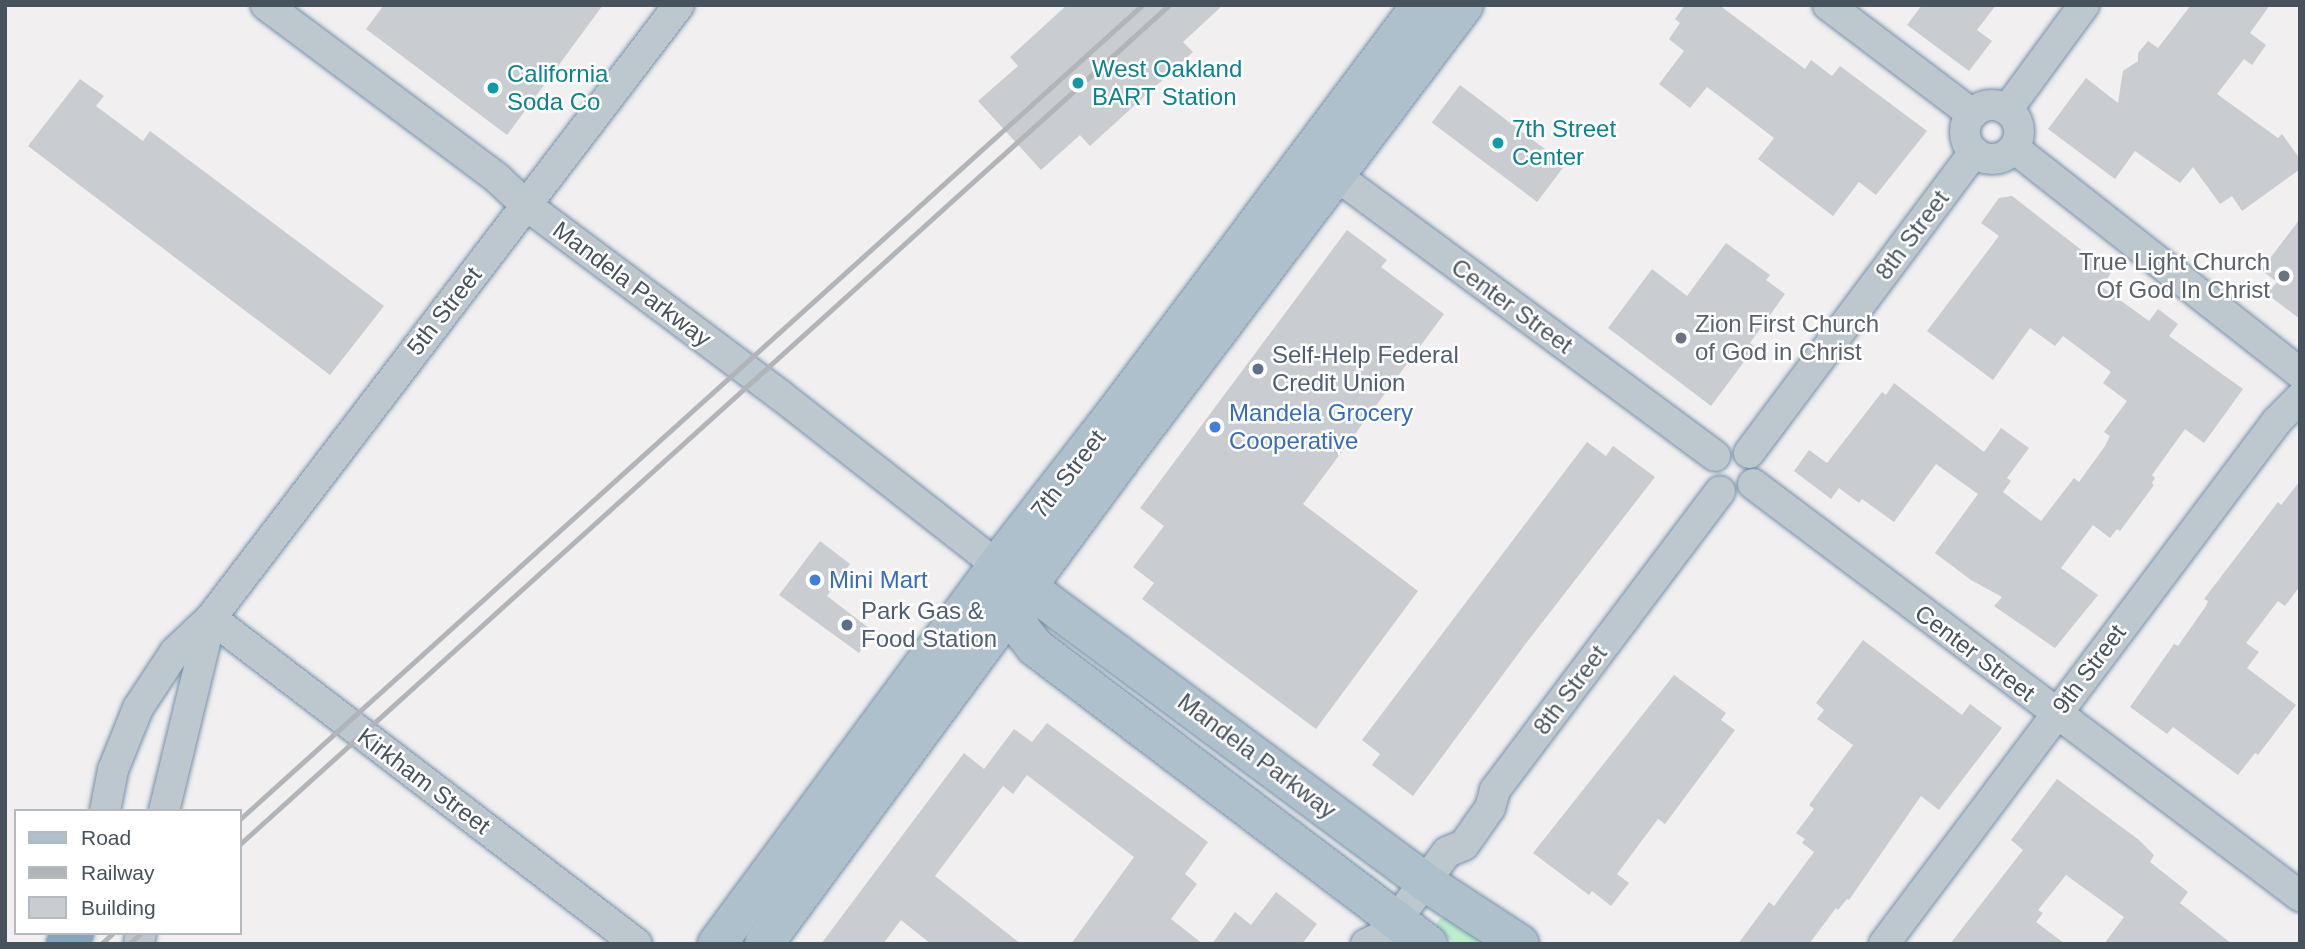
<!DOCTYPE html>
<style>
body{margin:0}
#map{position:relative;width:2305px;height:949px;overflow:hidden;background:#f1efef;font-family:Arial,sans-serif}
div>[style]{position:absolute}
.green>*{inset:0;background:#beeece}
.building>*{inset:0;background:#c9ccd1;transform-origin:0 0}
.roads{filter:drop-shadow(0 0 2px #728fa9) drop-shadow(0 0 2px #728fa9)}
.minor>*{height:30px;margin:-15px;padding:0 15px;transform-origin:15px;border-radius:15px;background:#bdc7ce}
.minor>.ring{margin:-15px;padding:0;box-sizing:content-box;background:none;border:30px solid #bdc7ce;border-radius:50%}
.major>*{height:38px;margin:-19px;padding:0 19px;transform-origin:19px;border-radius:19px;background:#afc0cd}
.highway>*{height:38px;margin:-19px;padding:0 19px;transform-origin:19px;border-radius:19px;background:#87a4bd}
.rail>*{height:5px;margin:-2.5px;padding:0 2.5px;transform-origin:2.5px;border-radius:2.5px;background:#b1b4b9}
.dots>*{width:19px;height:19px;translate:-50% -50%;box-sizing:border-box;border:4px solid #fff;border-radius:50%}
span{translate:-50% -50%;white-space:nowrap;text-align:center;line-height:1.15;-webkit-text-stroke:5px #fff;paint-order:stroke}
.culture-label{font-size:24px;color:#0d838f}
.left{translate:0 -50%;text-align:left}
.street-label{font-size:24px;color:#47535c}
.worship-label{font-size:24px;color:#5b616d}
.right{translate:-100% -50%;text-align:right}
.service-label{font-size:24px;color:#4e5e75}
.shop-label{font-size:24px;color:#366cbe}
.frame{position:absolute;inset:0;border:7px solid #47535c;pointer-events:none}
.legend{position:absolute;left:14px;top:809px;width:228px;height:126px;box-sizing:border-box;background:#fff;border:2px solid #b5babe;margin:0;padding:9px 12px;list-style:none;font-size:21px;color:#47535c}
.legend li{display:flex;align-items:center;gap:14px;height:35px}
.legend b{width:35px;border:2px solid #b5babe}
</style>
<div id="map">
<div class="green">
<i style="clip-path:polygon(1444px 918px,1448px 920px,1486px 944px,1454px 944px,1436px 925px,1439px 919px)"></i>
</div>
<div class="building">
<i style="clip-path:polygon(384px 5px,603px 5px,507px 135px,366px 29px)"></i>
<i style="clip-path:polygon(1067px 5px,1223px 5px,1183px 42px,1193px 52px,1090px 146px,1080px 135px,1041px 170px,978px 101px,1018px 66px,1010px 57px)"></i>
<i style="clip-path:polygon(1685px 5px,1719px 5px,1805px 69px,1811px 60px,1832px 76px,1840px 66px,1927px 131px,1876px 195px,1859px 182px,1833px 216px,1758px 159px,1774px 138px,1727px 102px,1707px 87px,1690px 108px,1659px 84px,1684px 51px,1669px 39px,1680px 23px,1675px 19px)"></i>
<i style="clip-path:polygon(1922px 5px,1996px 5px,1977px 30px,1992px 41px,1969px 71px,1907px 25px)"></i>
<i style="clip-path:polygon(2191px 5px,2270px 5px,2250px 33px,2266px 45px,2252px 65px,2244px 59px,2217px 94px,2278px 138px,2282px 134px,2300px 159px,2300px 169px,2242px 211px,2232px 196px,2220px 204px,2193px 167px,2180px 183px,2135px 151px,2115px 179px,2048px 129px,2086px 78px,2118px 103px,2123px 71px,2138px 61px,2138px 53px,2148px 41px,2158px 48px)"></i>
<i style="clip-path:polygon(80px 79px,104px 96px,96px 106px,143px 141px,150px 131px,384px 306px,330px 375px,28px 146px)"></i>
<i style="left:1460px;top:85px;width:132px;height:47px;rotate:37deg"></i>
<i style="clip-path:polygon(2012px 196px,2111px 273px,2102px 287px,2149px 321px,2158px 309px,2178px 324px,2169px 336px,2243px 389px,2204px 443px,2185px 429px,2152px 475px,2155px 478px,2152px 483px,2154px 485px,2120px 531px,2117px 529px,2110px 538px,2093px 525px,2061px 568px,2098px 595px,2055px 648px,1994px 606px,2002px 597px,1971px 580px,1935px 553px,1978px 494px,1936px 464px,1894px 522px,1862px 499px,1859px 503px,1839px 488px,1831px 499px,1794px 471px,1809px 450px,1827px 463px,1882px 392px,1886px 395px,1894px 383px,1984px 452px,2001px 428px,2029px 448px,2007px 478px,2011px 481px,2003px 492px,2041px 521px,2074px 478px,2079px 482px,2105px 446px,2110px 436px,2104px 432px,2127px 401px,2103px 383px,2111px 372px,2063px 336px,2055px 346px,2030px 328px,1993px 380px,1927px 331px,1999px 236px,1981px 223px,1999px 198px)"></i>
<i style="clip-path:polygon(2300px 219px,2300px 319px,2267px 294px,2277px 282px,2261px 270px)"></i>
<i style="clip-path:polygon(1347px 230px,1387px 260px,1381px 267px,1444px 314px,1303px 504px,1418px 591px,1316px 729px,1142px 599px,1154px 583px,1133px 567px,1164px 526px,1140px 508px)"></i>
<i style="clip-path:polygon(1726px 243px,1770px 275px,1766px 280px,1785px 294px,1750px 343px,1755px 347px,1711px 406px,1608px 328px,1652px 269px,1687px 296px)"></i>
<i style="clip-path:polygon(1587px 442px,1606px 456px,1613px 446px,1655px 477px,1527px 642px,1413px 796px,1372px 765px,1380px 754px,1362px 740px)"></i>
<i style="clip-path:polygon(2300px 481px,2300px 586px,2285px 606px,2278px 601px,2246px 643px,2259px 652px,2247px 668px,2296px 705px,2258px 755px,2255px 753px,2238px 775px,2173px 727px,2167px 734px,2130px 707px,2174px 644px,2178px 646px,2206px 606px,2208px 601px,2204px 599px,2278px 502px,2281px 505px)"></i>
<i style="clip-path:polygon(820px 541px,850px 564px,827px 596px,874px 632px,859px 653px,779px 595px)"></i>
<i style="clip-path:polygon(1863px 640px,1962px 715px,1970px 704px,2002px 728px,1939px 810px,1921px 796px,1849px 900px,1847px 899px,1838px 910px,1836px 908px,1809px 944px,1738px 944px,1769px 902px,1774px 906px,1814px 852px,1802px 843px,1805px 839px,1796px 833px,1814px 809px,1809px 805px,1853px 745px,1817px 719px,1824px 710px,1816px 703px)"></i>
<i style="clip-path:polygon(1674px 675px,1726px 713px,1721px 720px,1735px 730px,1665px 824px,1658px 819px,1617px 874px,1629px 883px,1611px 906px,1592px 891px,1589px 895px,1533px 853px)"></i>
<i style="clip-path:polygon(1047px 723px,1208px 842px,1185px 874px,1197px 884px,1171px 919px,1203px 944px,1071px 944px,1134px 857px,1027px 775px,1013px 794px,1003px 786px,935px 876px,1021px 944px,931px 944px,901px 920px,883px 944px,821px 944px,964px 753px,984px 769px,1014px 729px,1032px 742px)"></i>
<i style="clip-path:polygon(2057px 779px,2139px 840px,2154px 855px,2150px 862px,2188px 892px,2180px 903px,2232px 944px,2104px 944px,2124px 917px,2066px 875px,2038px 910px,2043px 913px,2036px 922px,2065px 944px,1950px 944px,2023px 850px,2011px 840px)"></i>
<i style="clip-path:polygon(1276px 892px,1317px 924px,1302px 944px,1212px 944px,1235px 912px,1251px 925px)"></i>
</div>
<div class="roads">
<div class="minor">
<i style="left:266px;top:5px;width:289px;rotate:36.8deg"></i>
<i style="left:497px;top:178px;width:40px;rotate:43deg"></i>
<i style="left:526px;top:205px;width:317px;rotate:36.8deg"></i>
<i style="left:780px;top:395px;width:276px;rotate:38.1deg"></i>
<i style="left:1828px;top:5px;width:181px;rotate:37.1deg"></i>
<i class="ring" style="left:1965px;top:105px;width:24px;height:24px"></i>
<i style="left:2007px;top:110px;width:130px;rotate:-53.7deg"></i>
<i style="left:2014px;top:148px;width:364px;rotate:38.2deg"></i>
<i style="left:1318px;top:162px;width:494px;rotate:36.5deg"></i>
<i style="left:1749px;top:453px;width:376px;rotate:-53.2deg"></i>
<i style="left:1753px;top:484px;width:685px;rotate:36.99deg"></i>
<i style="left:211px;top:618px;width:536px;rotate:37.43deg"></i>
<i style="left:105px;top:811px;width:42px;rotate:-79deg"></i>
<i style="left:113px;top:770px;width:67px;rotate:-68deg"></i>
<i style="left:138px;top:708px;width:67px;rotate:-56.5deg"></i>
<i style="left:175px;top:652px;width:50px;rotate:-43.4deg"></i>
<i style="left:211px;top:618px;width:771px;rotate:-52.64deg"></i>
<i style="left:164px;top:811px;width:199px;rotate:-76.3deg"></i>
<i style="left:139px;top:944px;width:11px;rotate:-80deg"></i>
<i style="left:1366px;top:944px;width:21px;rotate:-25deg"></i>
<i style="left:1385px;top:935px;width:104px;rotate:-53.2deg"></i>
<i style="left:1447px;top:852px;width:18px;rotate:-22deg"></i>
<i style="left:1464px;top:845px;width:45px;rotate:-54.9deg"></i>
<i style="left:1490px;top:808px;width:19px;rotate:-74deg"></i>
<i style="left:1495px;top:790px;width:374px;rotate:-53deg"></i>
<i style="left:1884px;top:944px;width:654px;rotate:-53.08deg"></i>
<i style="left:2277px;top:421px;width:33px;rotate:-45deg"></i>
</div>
<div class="major">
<i style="left:1007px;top:572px;width:520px;rotate:36.56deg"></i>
<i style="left:1425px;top:882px;width:113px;rotate:33.1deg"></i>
<i style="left:1004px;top:586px;width:46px;rotate:68.4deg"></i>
<i style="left:1021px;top:629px;width:23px;rotate:52deg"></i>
<i style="left:1035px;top:647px;width:493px;rotate:37.1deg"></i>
<i style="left:717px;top:944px;width:471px;rotate:-53.5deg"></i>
<i style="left:997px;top:565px;width:194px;rotate:-52.1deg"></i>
<i style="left:1116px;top:412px;width:509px;rotate:-53.15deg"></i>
<i style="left:764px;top:944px;width:617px;rotate:-53.63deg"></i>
<i style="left:1130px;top:447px;width:554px;rotate:-52.92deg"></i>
</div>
<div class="highway">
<i style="left:66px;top:944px;width:14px;rotate:-54deg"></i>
</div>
</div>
<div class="rail">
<i style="left:240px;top:819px;width:1215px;rotate:-42.06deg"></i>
<i style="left:240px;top:844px;width:1252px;rotate:-42.09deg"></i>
<i style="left:101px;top:944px;width:16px;rotate:-43deg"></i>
<i style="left:129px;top:944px;width:16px;rotate:-43deg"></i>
</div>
<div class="dots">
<i style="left:1078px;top:83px;background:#0f9aa8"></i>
<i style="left:493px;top:88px;background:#0f9aa8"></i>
<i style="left:1498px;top:143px;background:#0f9aa8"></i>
<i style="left:2284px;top:276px;background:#6b7280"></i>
<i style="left:1681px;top:338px;background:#6b7280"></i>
<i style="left:1258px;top:369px;background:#5c6f8a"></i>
<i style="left:1215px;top:427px;background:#3f7fe0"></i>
<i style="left:815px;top:580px;background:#3f7fe0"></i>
<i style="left:847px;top:625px;background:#5c6f8a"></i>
</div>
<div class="culture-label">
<span class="left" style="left:1092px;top:83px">West Oakland<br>BART Station</span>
<span class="left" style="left:507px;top:88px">California<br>Soda Co</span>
<span class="left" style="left:1512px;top:143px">7th Street<br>Center</span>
</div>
<div class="street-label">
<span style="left:1912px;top:235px;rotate:-53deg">8th Street</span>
<span style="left:632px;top:284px;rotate:37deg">Mandela Parkway</span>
<span style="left:1512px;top:306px;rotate:36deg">Center Street</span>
<span style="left:444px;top:311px;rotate:-52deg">5th Street</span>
<span style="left:1068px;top:474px;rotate:-52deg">7th Street</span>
<span style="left:1975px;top:653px;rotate:37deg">Center Street</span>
<span style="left:2089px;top:669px;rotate:-53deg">9th Street</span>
<span style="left:1570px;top:690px;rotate:-53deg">8th Street</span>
<span style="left:1257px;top:756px;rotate:37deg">Mandela Parkway</span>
<span style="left:424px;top:781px;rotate:37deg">Kirkham Street</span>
</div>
<div class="worship-label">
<span class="right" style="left:2270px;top:276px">True Light Church<br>Of God In Christ</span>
<span class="left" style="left:1695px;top:338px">Zion First Church<br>of God in Christ</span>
</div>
<div class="service-label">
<span class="left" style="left:1272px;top:369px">Self-Help Federal<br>Credit Union</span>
<span class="left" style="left:861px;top:625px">Park Gas &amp;<br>Food Station</span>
</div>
<div class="shop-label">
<span class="left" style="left:1229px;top:427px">Mandela Grocery<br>Cooperative</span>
<span class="left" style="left:829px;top:580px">Mini Mart</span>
</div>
<div class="frame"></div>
<ul class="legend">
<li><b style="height:9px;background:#afc0cd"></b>Road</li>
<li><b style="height:9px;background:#b1b4b9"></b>Railway</li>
<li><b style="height:19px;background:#c9ccd1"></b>Building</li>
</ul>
</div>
